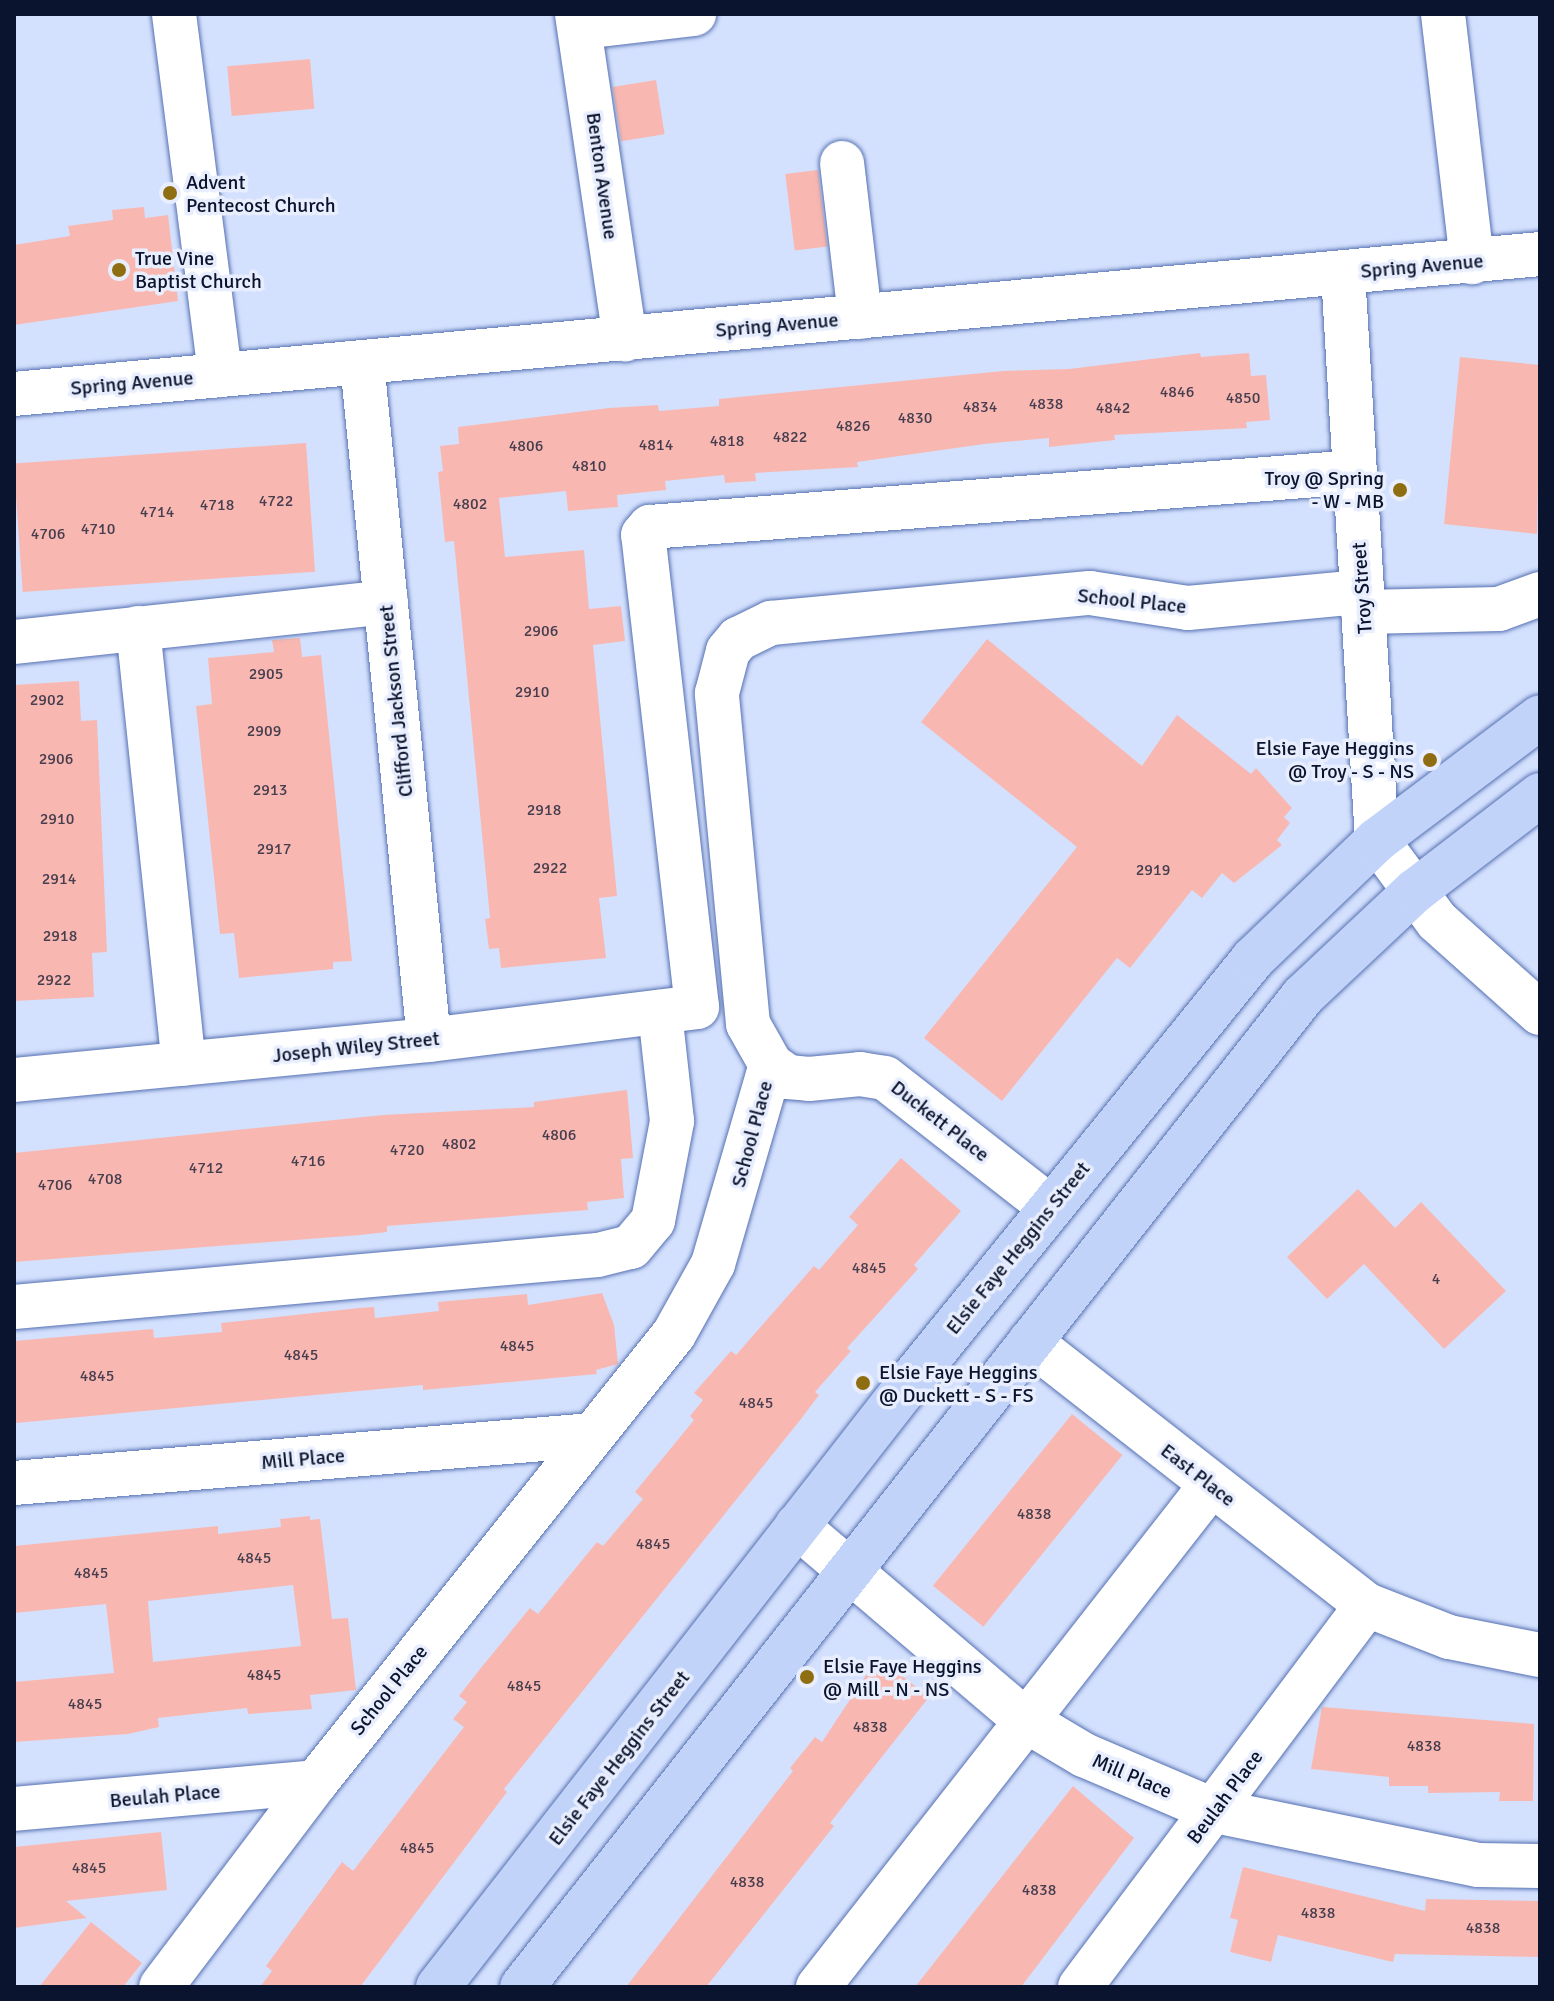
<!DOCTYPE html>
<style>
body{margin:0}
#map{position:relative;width:1554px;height:2001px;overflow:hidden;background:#d4e1fe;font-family:Signika,sans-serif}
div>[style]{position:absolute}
.building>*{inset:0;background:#f8b8b1;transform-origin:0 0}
.roads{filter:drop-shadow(0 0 2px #5671b2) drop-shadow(0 0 2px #5671b2)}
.minor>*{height:44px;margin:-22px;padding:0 22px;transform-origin:22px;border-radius:22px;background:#fff}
.major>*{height:44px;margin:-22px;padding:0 22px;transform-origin:22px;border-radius:22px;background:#c2d3fa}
.dots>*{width:22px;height:22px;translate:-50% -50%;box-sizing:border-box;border:4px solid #e8eefd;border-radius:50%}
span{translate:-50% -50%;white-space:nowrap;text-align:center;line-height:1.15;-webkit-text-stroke:7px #e8eefd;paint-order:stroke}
.number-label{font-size:16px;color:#463d4f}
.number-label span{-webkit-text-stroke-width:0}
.street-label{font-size:20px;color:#0b142e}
.poi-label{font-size:20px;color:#0b142e}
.left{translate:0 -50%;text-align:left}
.right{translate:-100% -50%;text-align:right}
.frame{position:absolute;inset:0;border:16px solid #0b142e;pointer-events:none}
</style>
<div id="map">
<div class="building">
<i style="left:310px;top:59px;width:50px;height:83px;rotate:85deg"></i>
<i style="left:656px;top:80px;width:55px;height:44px;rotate:81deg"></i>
<i style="left:818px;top:170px;width:77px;height:33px;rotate:83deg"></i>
<i style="clip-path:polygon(144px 207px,145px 218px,168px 215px,178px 301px,14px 325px,14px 245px,70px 236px,68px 226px,113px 220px,112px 210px)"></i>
<i style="clip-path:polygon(1200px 353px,1201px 357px,1249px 353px,1251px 376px,1266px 375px,1270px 420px,1246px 422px,1247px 428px,1114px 435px,1115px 440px,1049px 447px,1049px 438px,984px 444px,857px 462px,858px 467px,755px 473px,756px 481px,725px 483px,724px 475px,665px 481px,666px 490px,617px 495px,618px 507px,568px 511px,566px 491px,499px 498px,505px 557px,584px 550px,589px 609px,621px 606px,625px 641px,593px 645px,617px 896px,599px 898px,606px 958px,501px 968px,499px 948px,489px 949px,485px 919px,490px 918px,454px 541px,445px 542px,438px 472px,443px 471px,440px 446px,459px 444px,458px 427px,609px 408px,658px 405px,659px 411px,719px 406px,719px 399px,1003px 371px,1069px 369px)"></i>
<i style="clip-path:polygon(1460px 357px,1540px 365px,1537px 534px,1444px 524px)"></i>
<i style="left:306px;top:443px;width:129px;height:293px;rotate:86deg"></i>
<i style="clip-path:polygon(300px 638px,302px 657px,321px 655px,352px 961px,333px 962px,333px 969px,239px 978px,234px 933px,220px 934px,196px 706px,212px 704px,208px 658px,274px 652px,272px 640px)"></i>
<i style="clip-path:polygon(987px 639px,1142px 766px,1177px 715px,1251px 774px,1256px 768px,1292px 808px,1284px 817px,1290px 823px,1277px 840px,1282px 845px,1234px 883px,1222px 873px,1202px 898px,1192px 890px,1130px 968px,1117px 958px,1002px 1101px,924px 1038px,1077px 847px,921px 722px)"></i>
<i style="clip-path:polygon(79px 681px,81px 721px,97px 720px,107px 952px,92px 953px,94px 997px,14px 1001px,14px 685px)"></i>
<i style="clip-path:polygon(627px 1090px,633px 1158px,621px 1159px,624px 1198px,587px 1202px,588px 1210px,387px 1226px,387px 1232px,360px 1235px,14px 1262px,14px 1153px,383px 1115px,534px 1107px,534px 1102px)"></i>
<i style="clip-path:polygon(901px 1158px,961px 1211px,914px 1265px,918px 1269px,847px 1348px,851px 1351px,815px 1392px,819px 1395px,801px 1419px,504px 1789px,507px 1792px,360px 1987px,260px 1987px,272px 1971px,266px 1966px,342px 1862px,353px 1871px,464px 1727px,453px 1719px,467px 1702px,459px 1696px,480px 1669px,530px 1608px,538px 1614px,597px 1542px,603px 1546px,643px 1499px,635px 1492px,694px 1420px,690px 1416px,703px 1400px,694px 1393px,731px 1351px,736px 1355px,814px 1266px,819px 1270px,858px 1225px,849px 1217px)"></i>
<i style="clip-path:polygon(1358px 1189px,1395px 1228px,1421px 1202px,1506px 1291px,1444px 1349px,1364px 1264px,1327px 1299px,1287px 1257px)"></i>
<i style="clip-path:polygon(602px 1293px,614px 1325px,618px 1364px,596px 1370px,597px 1374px,423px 1390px,423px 1385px,16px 1423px,14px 1341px,153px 1329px,154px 1338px,222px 1332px,221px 1323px,359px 1308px,374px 1307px,375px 1318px,439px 1311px,438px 1302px,527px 1294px,528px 1305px)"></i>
<i style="left:1072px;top:1414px;width:65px;height:221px;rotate:39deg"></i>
<i style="clip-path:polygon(evenodd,310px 1516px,310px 1520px,320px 1519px,332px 1619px,348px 1618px,356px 1690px,310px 1695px,312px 1709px,248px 1714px,247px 1708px,158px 1718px,159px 1727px,128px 1734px,14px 1742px,14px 1682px,114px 1673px,106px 1604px,14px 1613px,14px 1546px,218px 1526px,218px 1534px,281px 1527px,280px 1519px,310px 1516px,293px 1585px,301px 1646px,153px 1662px,148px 1601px,293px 1585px)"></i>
<i style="clip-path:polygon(878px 1657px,929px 1697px,830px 1823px,834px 1826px,706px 1987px,626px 1987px,793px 1771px,790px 1768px,815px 1737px,822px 1742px)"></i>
<i style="clip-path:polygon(1322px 1707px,1534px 1724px,1533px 1801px,1499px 1801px,1500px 1792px,1428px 1793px,1428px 1786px,1389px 1786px,1389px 1777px,1311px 1769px)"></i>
<i style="clip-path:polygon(1073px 1786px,1134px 1838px,1021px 1987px,915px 1987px)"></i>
<i style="clip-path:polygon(161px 1832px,167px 1890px,66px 1901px,87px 1918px,14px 1928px,14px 1847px)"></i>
<i style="clip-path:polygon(1243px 1867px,1425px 1911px,1426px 1899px,1540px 1901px,1540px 1957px,1395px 1954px,1393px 1962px,1278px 1935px,1271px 1962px,1230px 1952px,1238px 1920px,1230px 1918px)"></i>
<i style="clip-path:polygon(91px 1922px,142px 1963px,123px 1987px,39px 1987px)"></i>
</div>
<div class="roads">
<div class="minor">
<i style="left:174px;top:14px;width:364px;rotate:82.7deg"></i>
<i style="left:577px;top:14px;width:329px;rotate:81.6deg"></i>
<i style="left:1443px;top:14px;width:250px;rotate:83.3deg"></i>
<i style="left:581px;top:27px;width:114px;rotate:-6.6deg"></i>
<i style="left:842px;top:163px;width:155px;rotate:83.3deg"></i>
<i style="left:1343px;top:273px;width:568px;rotate:86.57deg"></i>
<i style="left:1377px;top:840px;width:101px;rotate:53.5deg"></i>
<i style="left:1437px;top:921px;width:138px;rotate:41.8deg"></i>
<i style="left:362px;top:362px;width:681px;rotate:84.36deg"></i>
<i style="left:14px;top:394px;width:1532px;rotate:-5.24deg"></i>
<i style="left:1363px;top:612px;width:136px;rotate:-1.3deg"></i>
<i style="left:1499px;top:609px;width:44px;rotate:-20.1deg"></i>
<i style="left:138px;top:628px;width:438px;rotate:84deg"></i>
<i style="left:14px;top:642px;width:374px;rotate:-6.1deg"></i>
<i style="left:771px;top:1065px;width:21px;rotate:35deg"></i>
<i style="left:788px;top:1077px;width:21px;rotate:5deg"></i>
<i style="left:809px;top:1079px;width:51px;rotate:-5.6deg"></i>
<i style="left:860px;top:1074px;width:25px;rotate:9deg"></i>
<i style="left:885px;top:1078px;width:209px;rotate:38deg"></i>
<i style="left:14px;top:1080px;width:417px;rotate:-5.5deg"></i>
<i style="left:429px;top:1040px;width:270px;rotate:-7deg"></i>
<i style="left:697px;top:1007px;width:475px;rotate:-96.5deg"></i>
<i style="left:643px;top:535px;width:11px;rotate:-49deg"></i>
<i style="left:650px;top:527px;width:707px;rotate:-4.46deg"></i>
<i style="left:14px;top:1307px;width:586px;rotate:-5.09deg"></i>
<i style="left:598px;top:1255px;width:34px;rotate:-14deg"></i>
<i style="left:631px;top:1247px;width:34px;rotate:-50deg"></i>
<i style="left:653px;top:1221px;width:102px;rotate:-79.2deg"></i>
<i style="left:672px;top:1121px;width:110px;rotate:-96.3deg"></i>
<i style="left:1030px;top:1342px;width:427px;rotate:38deg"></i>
<i style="left:1367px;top:1605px;width:88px;rotate:21.3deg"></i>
<i style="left:1449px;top:1637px;width:93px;rotate:11.2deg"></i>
<i style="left:14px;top:1483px;width:580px;rotate:-4.75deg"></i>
<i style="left:797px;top:1526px;width:299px;rotate:40.4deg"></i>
<i style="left:1025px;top:1720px;width:69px;rotate:30.7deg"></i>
<i style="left:1084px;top:1755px;width:142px;rotate:23.1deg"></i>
<i style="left:1215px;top:1811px;width:269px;rotate:11.6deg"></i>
<i style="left:1479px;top:1865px;width:61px;rotate:0.9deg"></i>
<i style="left:14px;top:1809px;width:303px;rotate:-5.1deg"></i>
<i style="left:161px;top:1987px;width:257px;rotate:-52.9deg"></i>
<i style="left:316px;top:1782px;width:573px;rotate:-51.37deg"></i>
<i style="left:674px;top:1334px;width:80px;rotate:-60.9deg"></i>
<i style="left:713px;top:1264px;width:207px;rotate:-73.8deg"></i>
<i style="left:771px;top:1065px;width:47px;rotate:-119.3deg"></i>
<i style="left:748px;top:1024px;width:332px;rotate:-95.4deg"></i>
<i style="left:717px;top:693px;width:43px;rotate:-75.3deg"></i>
<i style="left:728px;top:651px;width:16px;rotate:-50deg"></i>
<i style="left:738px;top:639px;width:37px;rotate:-26deg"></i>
<i style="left:771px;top:623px;width:320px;rotate:-5.4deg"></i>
<i style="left:1090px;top:593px;width:99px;rotate:8.7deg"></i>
<i style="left:1188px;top:608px;width:174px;rotate:-5.3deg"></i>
<i style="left:818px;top:1987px;width:638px;rotate:-51.94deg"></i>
<i style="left:1080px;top:1987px;width:478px;rotate:-53.1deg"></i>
</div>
<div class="major">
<i style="left:438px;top:1987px;width:772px;rotate:-52.05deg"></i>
<i style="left:913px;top:1378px;width:540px;rotate:-50.94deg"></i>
<i style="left:1253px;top:959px;width:172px;rotate:-43.8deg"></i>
<i style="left:1377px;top:840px;width:204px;rotate:-37deg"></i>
<i style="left:522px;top:1987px;width:1262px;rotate:-51.76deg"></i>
<i style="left:1303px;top:996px;width:154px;rotate:-43.2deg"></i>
<i style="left:1415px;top:891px;width:158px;rotate:-37.5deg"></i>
</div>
</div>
<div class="dots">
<i style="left:170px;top:193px;background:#8f6d11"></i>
<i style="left:119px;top:270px;background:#8f6d11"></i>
<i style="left:1400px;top:490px;background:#8f6d11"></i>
<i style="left:1430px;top:760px;background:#8f6d11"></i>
<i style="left:863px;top:1383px;background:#8f6d11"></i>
<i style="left:807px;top:1677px;background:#8f6d11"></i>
</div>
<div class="number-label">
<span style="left:1177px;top:392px">4846</span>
<span style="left:1243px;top:398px">4850</span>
<span style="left:1046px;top:404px">4838</span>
<span style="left:980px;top:407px">4834</span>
<span style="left:1113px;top:408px">4842</span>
<span style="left:915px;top:418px">4830</span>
<span style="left:853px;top:426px">4826</span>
<span style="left:790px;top:437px">4822</span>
<span style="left:727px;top:441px">4818</span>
<span style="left:656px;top:445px">4814</span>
<span style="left:526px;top:446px">4806</span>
<span style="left:589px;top:466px">4810</span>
<span style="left:276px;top:501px">4722</span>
<span style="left:470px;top:504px">4802</span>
<span style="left:217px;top:505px">4718</span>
<span style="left:157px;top:512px">4714</span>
<span style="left:98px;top:529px">4710</span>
<span style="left:48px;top:534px">4706</span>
<span style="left:541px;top:631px">2906</span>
<span style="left:266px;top:674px">2905</span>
<span style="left:532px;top:692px">2910</span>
<span style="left:47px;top:700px">2902</span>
<span style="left:264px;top:731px">2909</span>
<span style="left:56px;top:759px">2906</span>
<span style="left:270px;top:790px">2913</span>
<span style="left:544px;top:810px">2918</span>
<span style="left:57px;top:819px">2910</span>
<span style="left:274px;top:849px">2917</span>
<span style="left:550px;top:868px">2922</span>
<span style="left:1153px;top:870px">2919</span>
<span style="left:59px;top:879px">2914</span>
<span style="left:60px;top:936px">2918</span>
<span style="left:54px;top:980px">2922</span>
<span style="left:559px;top:1135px">4806</span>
<span style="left:459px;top:1144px">4802</span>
<span style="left:407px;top:1150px">4720</span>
<span style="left:308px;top:1161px">4716</span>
<span style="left:206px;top:1168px">4712</span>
<span style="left:105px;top:1179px">4708</span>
<span style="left:55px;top:1185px">4706</span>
<span style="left:869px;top:1268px">4845</span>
<span style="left:1436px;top:1279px">4</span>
<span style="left:517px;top:1346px">4845</span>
<span style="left:301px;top:1355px">4845</span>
<span style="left:97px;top:1376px">4845</span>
<span style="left:756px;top:1403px">4845</span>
<span style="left:1034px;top:1514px">4838</span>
<span style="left:653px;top:1544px">4845</span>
<span style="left:254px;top:1558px">4845</span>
<span style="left:91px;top:1573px">4845</span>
<span style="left:264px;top:1675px">4845</span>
<span style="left:524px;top:1686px">4845</span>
<span style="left:85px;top:1704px">4845</span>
<span style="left:870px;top:1727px">4838</span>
<span style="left:1424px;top:1746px">4838</span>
<span style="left:417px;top:1848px">4845</span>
<span style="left:89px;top:1868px">4845</span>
<span style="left:747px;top:1882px">4838</span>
<span style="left:1039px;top:1890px">4838</span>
<span style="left:1318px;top:1913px">4838</span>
<span style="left:1483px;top:1928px">4838</span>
</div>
<div class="street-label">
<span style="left:602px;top:176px;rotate:82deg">Benton Avenue</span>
<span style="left:1422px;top:266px;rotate:-5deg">Spring Avenue</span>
<span style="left:777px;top:325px;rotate:-5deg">Spring Avenue</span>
<span style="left:132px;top:383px;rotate:-5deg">Spring Avenue</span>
<span style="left:1362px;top:588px;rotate:-94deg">Troy Street</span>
<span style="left:1132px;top:601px;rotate:6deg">School Place</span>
<span style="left:396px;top:701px;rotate:-96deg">Clifford Jackson Street</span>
<span style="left:356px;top:1047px;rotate:-6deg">Joseph Wiley Street</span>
<span style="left:940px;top:1121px;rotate:38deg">Duckett Place</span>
<span style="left:752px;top:1134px;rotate:-75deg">School Place</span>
<span style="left:1018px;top:1248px;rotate:-51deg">Elsie Faye Heggins Street</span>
<span style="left:303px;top:1459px;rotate:-5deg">Mill Place</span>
<span style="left:1198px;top:1475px;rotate:38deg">East Place</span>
<span style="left:389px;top:1690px;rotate:-51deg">School Place</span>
<span style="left:619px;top:1758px;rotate:-52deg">Elsie Faye Heggins Street</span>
<span style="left:1132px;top:1776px;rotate:23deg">Mill Place</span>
<span style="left:165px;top:1796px;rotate:-5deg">Beulah Place</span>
<span style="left:1225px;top:1797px;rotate:-53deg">Beulah Place</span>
</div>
<div class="poi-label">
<span class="left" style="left:186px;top:194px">Advent<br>Pentecost Church</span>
<span class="left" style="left:135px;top:270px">True Vine<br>Baptist Church</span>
<span class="right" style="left:1384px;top:490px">Troy @ Spring<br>- W - MB</span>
<span class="right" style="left:1414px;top:760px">Elsie Faye Heggins<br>@ Troy - S - NS</span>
<span class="left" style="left:879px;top:1384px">Elsie Faye Heggins<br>@ Duckett - S - FS</span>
<span class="left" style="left:823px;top:1678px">Elsie Faye Heggins<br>@ Mill - N - NS</span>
</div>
<div class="frame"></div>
</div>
